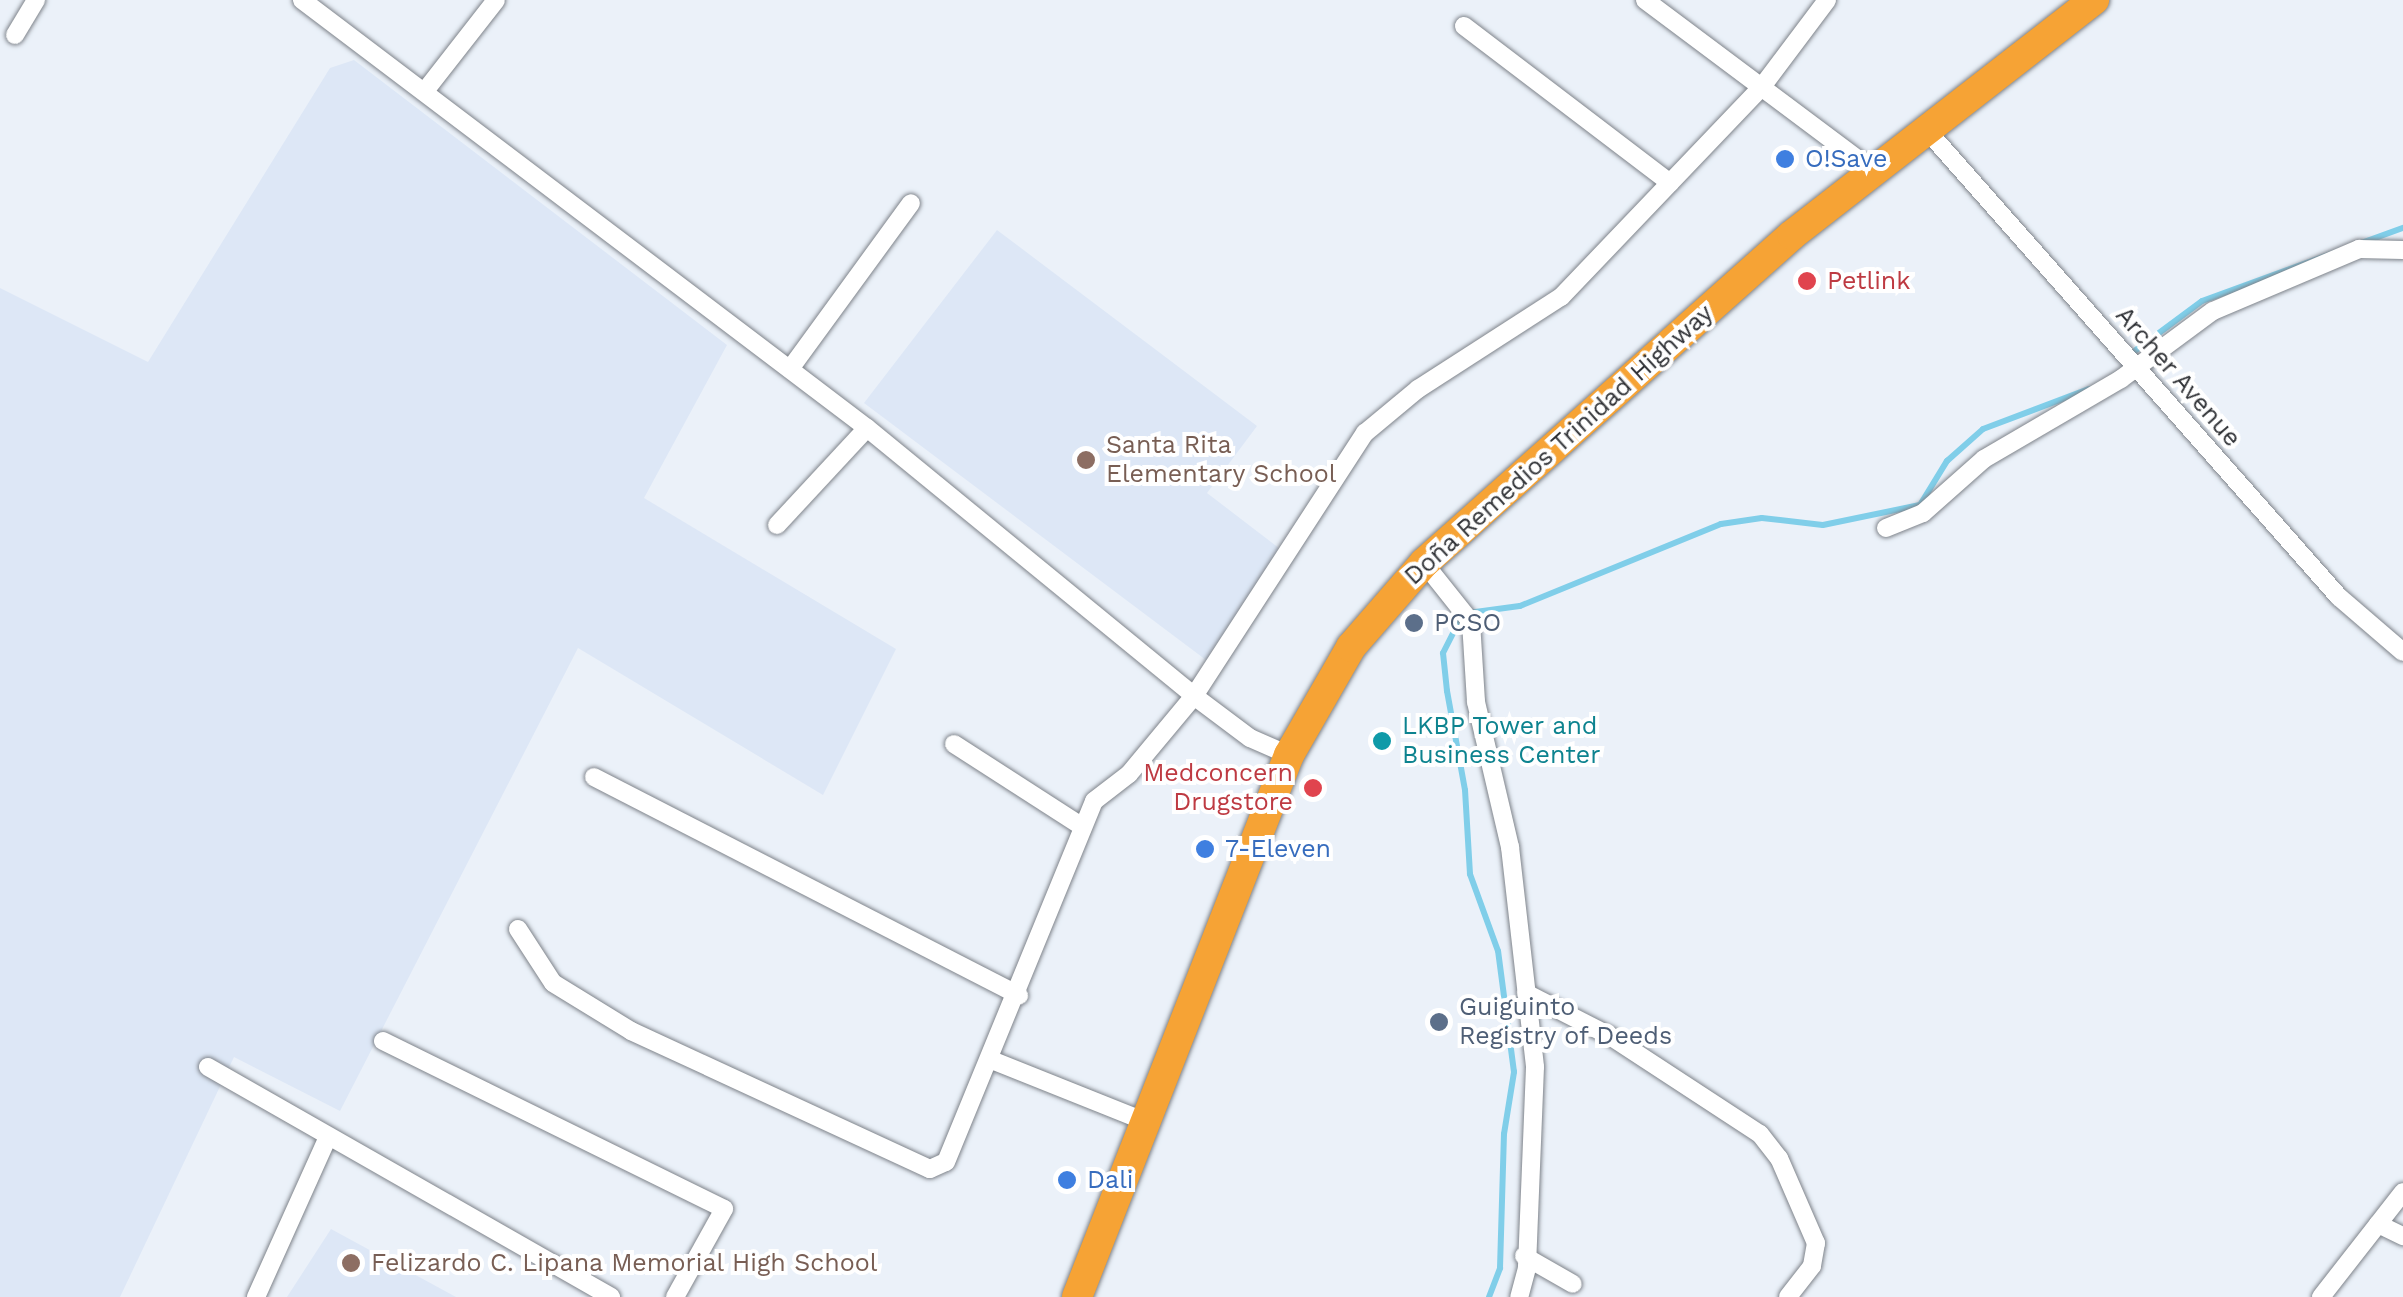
<!DOCTYPE html>
<meta charset="utf-8">
<style>
body{margin:0}
#map{position:relative;width:2403px;height:1297px;overflow:hidden;background:#ebf1f9;font-family:"Work Sans",sans-serif}
div>[style]{position:absolute}
.built>*{inset:0;background:#dde7f6}
.stream>*{height:6px;margin:-3px;padding:0 3px;transform-origin:3px;border-radius:3px;background:#80cee9}
.roads{filter:drop-shadow(0 0 2px #7e838a) drop-shadow(0 0 2px #7e838a)}
.street>*{height:18px;margin:-9px;padding:0 9px;transform-origin:9px;border-radius:9px;background:#fff}
.highway>*{height:30px;margin:-15px;padding:0 15px;transform-origin:15px;border-radius:15px;background:#f6a335}
.dots>*{width:28px;height:28px;translate:-50% -50%;box-sizing:border-box;border:5px solid #fff;border-radius:50%}
span{translate:-50% -50%;white-space:nowrap;text-align:center;line-height:1.15;-webkit-text-stroke:8px #fff;paint-order:stroke}
.shop-label{font-size:25px;color:#366cbe}
.left{translate:0 -50%;text-align:left}
.health-label{font-size:25px;color:#be3a42}
.right{translate:-100% -50%;text-align:right}
.street-label{font-size:25px;color:#303236}
.education-label{font-size:25px;color:#785e54}
.service-label{font-size:25px;color:#4e5e75}
.culture-label{font-size:25px;color:#0d838f}
</style>
<div id="map">
<div class="built">
<i style="clip-path:polygon(354px 60px,727px 345px,644px 498px,896px 649px,823px 795px,578px 648px,340px 1111px,234px 1057px,120px 1297px,0 1297px,0 288px,148px 362px,330px 68px)"></i>
<i style="clip-path:polygon(997px 230px,1257px 426px,1207px 493px,1279px 548px,1206px 660px,864px 403px)"></i>
<i style="clip-path:polygon(331px 1229px,456px 1297px,287px 1297px)"></i>
</div>
<div class="stream">
<i style="left:2136px;top:350px;width:82px;rotate:-36.6deg"></i>
<i style="left:2202px;top:301px;width:214px;rotate:-20deg"></i>
<i style="left:1489px;top:1297px;width:31px;rotate:-69deg"></i>
<i style="left:1500px;top:1268px;width:134px;rotate:-88.3deg"></i>
<i style="left:1504px;top:1134px;width:63px;rotate:-80.8deg"></i>
<i style="left:1514px;top:1072px;width:122px;rotate:-97.5deg"></i>
<i style="left:1498px;top:951px;width:82px;rotate:-110deg"></i>
<i style="left:1470px;top:874px;width:84px;rotate:-93.4deg"></i>
<i style="left:1465px;top:790px;width:101px;rotate:-100.3deg"></i>
<i style="left:1447px;top:691px;width:38px;rotate:-96deg"></i>
<i style="left:1443px;top:653px;width:34px;rotate:-63deg"></i>
<i style="left:1458px;top:623px;width:14px;rotate:-45deg"></i>
<i style="left:1468px;top:613px;width:52px;rotate:-7.7deg"></i>
<i style="left:1520px;top:606px;width:217px;rotate:-22.2deg"></i>
<i style="left:1721px;top:524px;width:41px;rotate:-8.3deg"></i>
<i style="left:1762px;top:518px;width:61px;rotate:6.5deg"></i>
<i style="left:1823px;top:525px;width:99px;rotate:-11.7deg"></i>
<i style="left:1920px;top:505px;width:52px;rotate:-58.5deg"></i>
<i style="left:1947px;top:461px;width:48px;rotate:-41.6deg"></i>
<i style="left:1983px;top:429px;width:113px;rotate:-20.7deg"></i>
</div>
<div class="roads">
<div class="street">
<i style="left:302px;top:0;width:709px;rotate:37.14deg"></i>
<i style="left:867px;top:428px;width:423px;rotate:39.3deg"></i>
<i style="left:1194px;top:696px;width:70px;rotate:36.9deg"></i>
<i style="left:1250px;top:738px;width:43px;rotate:23.6deg"></i>
<i style="left:1645px;top:0;width:282px;rotate:36.8deg"></i>
<i style="left:1464px;top:26px;width:259px;rotate:37.3deg"></i>
<i style="left:15px;top:35px;width:41px;rotate:-59deg"></i>
<i style="left:425px;top:91px;width:115px;rotate:-52deg"></i>
<i style="left:1924px;top:127px;width:627px;rotate:48.56deg"></i>
<i style="left:2339px;top:597px;width:84px;rotate:40.7deg"></i>
<i style="left:790px;top:369px;width:205px;rotate:-53.9deg"></i>
<i style="left:777px;top:525px;width:132px;rotate:-47.1deg"></i>
<i style="left:1886px;top:528px;width:40px;rotate:-22deg"></i>
<i style="left:1923px;top:513px;width:81px;rotate:-41.5deg"></i>
<i style="left:1984px;top:459px;width:159px;rotate:-30.3deg"></i>
<i style="left:2121px;top:379px;width:114px;rotate:-36.5deg"></i>
<i style="left:2213px;top:311px;width:159px;rotate:-23deg"></i>
<i style="left:2359px;top:249px;width:44px;rotate:1.3deg"></i>
<i style="left:1424px;top:563px;width:75px;rotate:51.5deg"></i>
<i style="left:1471px;top:622px;width:80px;rotate:86.4deg"></i>
<i style="left:1476px;top:702px;width:149px;rotate:76.8deg"></i>
<i style="left:1510px;top:847px;width:221px;rotate:83.5deg"></i>
<i style="left:1535px;top:1067px;width:201px;rotate:92.3deg"></i>
<i style="left:1527px;top:1268px;width:30px;rotate:105deg"></i>
<i style="left:954px;top:744px;width:153px;rotate:32.8deg"></i>
<i style="left:594px;top:777px;width:478px;rotate:27.2deg"></i>
<i style="left:518px;top:929px;width:64px;rotate:57.1deg"></i>
<i style="left:553px;top:983px;width:92px;rotate:31.6deg"></i>
<i style="left:631px;top:1031px;width:329px;rotate:24.8deg"></i>
<i style="left:930px;top:1169px;width:17px;rotate:-24deg"></i>
<i style="left:946px;top:1162px;width:390px;rotate:-67.7deg"></i>
<i style="left:1094px;top:801px;width:44px;rotate:-37.6deg"></i>
<i style="left:1129px;top:774px;width:102px;rotate:-50.2deg"></i>
<i style="left:1194px;top:696px;width:314px;rotate:-57deg"></i>
<i style="left:1365px;top:433px;width:69px;rotate:-39.7deg"></i>
<i style="left:1418px;top:389px;width:170px;rotate:-32.8deg"></i>
<i style="left:1561px;top:297px;width:289px;rotate:-46.3deg"></i>
<i style="left:1761px;top:88px;width:110px;rotate:-53.1deg"></i>
<i style="left:1526px;top:993px;width:94px;rotate:27.1deg"></i>
<i style="left:1610px;top:1036px;width:179px;rotate:33.2deg"></i>
<i style="left:1760px;top:1134px;width:31px;rotate:52deg"></i>
<i style="left:1779px;top:1158px;width:93px;rotate:66.5deg"></i>
<i style="left:1816px;top:1243px;width:23px;rotate:100deg"></i>
<i style="left:1812px;top:1266px;width:39px;rotate:128deg"></i>
<i style="left:383px;top:1041px;width:380px;rotate:26.2deg"></i>
<i style="left:724px;top:1209px;width:101px;rotate:119.1deg"></i>
<i style="left:989px;top:1059px;width:167px;rotate:21.8deg"></i>
<i style="left:208px;top:1067px;width:464px;rotate:29.7deg"></i>
<i style="left:2378px;top:1224px;width:28px;rotate:26deg"></i>
<i style="left:1524px;top:1256px;width:56px;rotate:29.7deg"></i>
<i style="left:256px;top:1297px;width:175px;rotate:-65.8deg"></i>
<i style="left:2321px;top:1297px;width:133px;rotate:-52deg"></i>
</div>
<div class="highway">
<i style="left:1077px;top:1297px;width:582px;rotate:-68.64deg"></i>
<i style="left:1289px;top:755px;width:125px;rotate:-60.1deg"></i>
<i style="left:1351px;top:647px;width:111px;rotate:-49deg"></i>
<i style="left:1424px;top:563px;width:493px;rotate:-41.7deg"></i>
<i style="left:1792px;top:235px;width:383px;rotate:-37.9deg"></i>
</div>
</div>
<div class="dots">
<i style="left:1785px;top:159px;background:#3f7fe0"></i>
<i style="left:1807px;top:281px;background:#e0444e"></i>
<i style="left:1086px;top:460px;background:#8d6e63"></i>
<i style="left:1414px;top:623px;background:#5c6f8a"></i>
<i style="left:1382px;top:741px;background:#0f9aa8"></i>
<i style="left:1313px;top:788px;background:#e0444e"></i>
<i style="left:1205px;top:849px;background:#3f7fe0"></i>
<i style="left:1439px;top:1022px;background:#5c6f8a"></i>
<i style="left:1067px;top:1180px;background:#3f7fe0"></i>
<i style="left:351px;top:1263px;background:#8d6e63"></i>
</div>
<div class="shop-label">
<span class="left" style="left:1805px;top:159px">O!Save</span>
<span class="left" style="left:1225px;top:849px">7-Eleven</span>
<span class="left" style="left:1087px;top:1180px">Dali</span>
</div>
<div class="health-label">
<span class="left" style="left:1827px;top:281px">Petlink</span>
<span class="right" style="left:1293px;top:788px">Medconcern<br>Drugstore</span>
</div>
<div class="street-label">
<span style="left:2178px;top:377px;rotate:49deg">Archer Avenue</span>
<span style="left:1559px;top:445px;rotate:-42deg">Doña Remedios Trinidad Highway</span>
</div>
<div class="education-label">
<span class="left" style="left:1106px;top:460px">Santa Rita<br>Elementary School</span>
<span class="left" style="left:371px;top:1263px">Felizardo C. Lipana Memorial High School</span>
</div>
<div class="service-label">
<span class="left" style="left:1434px;top:623px">PCSO</span>
<span class="left" style="left:1459px;top:1022px">Guiguinto<br>Registry of Deeds</span>
</div>
<div class="culture-label">
<span class="left" style="left:1402px;top:741px">LKBP Tower and<br>Business Center</span>
</div>
</div>
